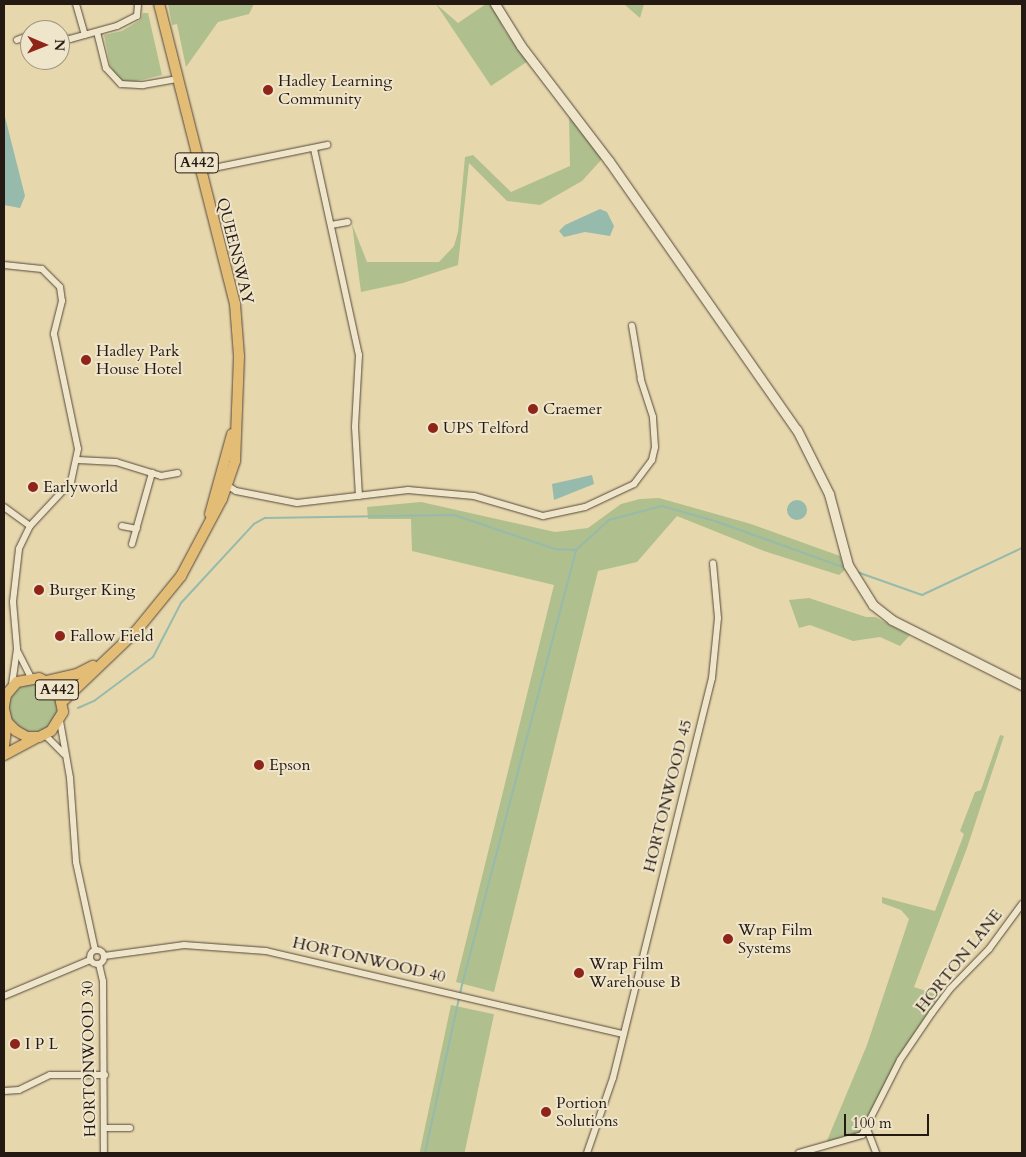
<!DOCTYPE html>
<style>
body{margin:0}
#map{position:relative;width:1026px;height:1157px;overflow:hidden;background:#e6d7ad;font-family:Cardo,serif}
div>[style]{position:absolute}
.green>*{inset:0;background:#b0bf8e;transform-origin:0 0}
.round{border-radius:50%}
.water>*{inset:0;background:#96baab}
.stream>*{height:2px;margin:-1px;padding:0 1px;transform-origin:1px;border-radius:1px;background:#96baab}
.roads{filter:drop-shadow(0 0 1px #55483a) drop-shadow(0 0 1px #55483a)}
.street>*{height:6px;margin:-3px;padding:0 3px;transform-origin:3px;border-radius:3px;background:#efe5ca}
.street>.ring{margin:-3px;padding:0;box-sizing:content-box;background:none;border:6px solid #efe5ca;border-radius:50%}
.secondary>*{height:9px;margin:-4.5px;padding:0 4.5px;transform-origin:4.5px;border-radius:4.5px;background:#efe5ca}
.primary>*{height:10px;margin:-5px;padding:0 5px;transform-origin:5px;border-radius:5px;background:#e3bc76}
.dots>*{width:14px;height:14px;translate:-50% -50%;box-sizing:border-box;border:2px solid #efe5ca;border-radius:50%}
span{translate:-50% -50%;white-space:nowrap;text-align:center;line-height:1.15;-webkit-text-stroke:4px #efe5ca;paint-order:stroke}
.shield-label span{padding:1px 4px;background:#efe5ca;border:1px solid;border-radius:4px;-webkit-text-stroke-width:0}
.shield-label{font-size:15px;color:#251913;font-weight:700}
.poi-label{font-size:16px;color:#251913}
.left{translate:0 -50%;text-align:left}
.street-label{font-size:16px;color:#251913}
.frame{position:absolute;inset:0;border:5px solid #251913;pointer-events:none}
.north{position:absolute;left:20px;top:20px;width:50px;height:50px;box-sizing:border-box;background:#efe5ca;border:1px solid #9e9381;border-radius:50%;rotate:91deg;font-size:14px;font-weight:700;line-height:20px;text-align:center;color:#251913}
.north::after{content:'';display:block;margin:auto;width:18px;height:22px;background:#8f2418;clip-path:polygon(50% 0,100% 100%,50% 72%,0 100%)}
.scale{position:absolute;left:844px;top:1114px;width:85px;height:22px;box-sizing:border-box;border:2px solid #251913;border-top:0;padding-left:6px;font-size:15px;line-height:18px;white-space:nowrap;color:#251913;-webkit-text-stroke:4px #efe5ca;paint-order:stroke}
</style>
<div id="map">
<div class="green">
<i style="clip-path:polygon(168px 4px,254px 4px,249px 14px,218px 22px,186px 67px,177px 24px,172px 25px)"></i>
<i style="clip-path:polygon(436px 4px,458px 23px,486px 4px,492px 4px,505px 31px,528px 61px,491px 86px)"></i>
<i style="clip-path:polygon(624px 4px,644px 4px,640px 18px,625px 5px)"></i>
<i style="clip-path:polygon(143px 13px,148px 13px,162px 75px,129px 83px,117px 78px,110px 65px,104px 35px,122px 31px,140px 20px)"></i>
<i style="clip-path:polygon(569px 115px,602px 159px,582px 181px,540px 205px,507px 201px,469px 163px,458px 265px,403px 283px,361px 292px,352px 224px,367px 262px,439px 262px,454px 246px,458px 232px,465px 157px,473px 155px,511px 192px,570px 166px)"></i>
<i style="clip-path:polygon(659px 498px,751px 524px,840px 556px,845px 570px,839px 575px,764px 551px,677px 516px,637px 562px,598px 571px,494px 992px,456px 982px,554px 585px,412px 551px,411px 519px,368px 519px,367px 507px,421px 502px,555px 532px,588px 528px,621px 504px,640px 499px)"></i>
<i style="clip-path:polygon(809px 598px,866px 617px,875px 617px,910px 635px,900px 646px,880px 637px,853px 641px,810px 625px,799px 628px,789px 600px)"></i>
<i class="round" style="left:9px;top:684px;width:48px;height:48px"></i>
<i style="clip-path:polygon(1000px 735px,1004px 736px,967px 848px,914px 987px,941px 996px,862px 1131px,853px 1137px,826px 1143px,867px 1045px,909px 919px,901px 910px,882px 903px,882px 897px,935px 911px,964px 834px,960px 831px,975px 792px,981px 790px)"></i>
<i style="left:451px;top:1005px;width:44px;height:152px;rotate:12deg"></i>
</div>
<div class="water">
<i style="clip-path:polygon(4px 113px,25px 196px,20px 208px,4px 205px)"></i>
<i style="clip-path:polygon(600px 209px,607px 212px,614px 226px,610px 236px,585px 232px,564px 237px,559px 231px,565px 225px)"></i>
<i style="clip-path:polygon(592px 475px,594px 484px,554px 500px,552px 484px)"></i>
<i class="round" style="left:787px;top:500px;width:20px;height:20px"></i>
</div>
<div class="stream">
<i style="left:857px;top:572px;width:69px;rotate:19.5deg"></i>
<i style="left:922px;top:595px;width:110px;rotate:-25.2deg"></i>
<i style="left:78px;top:708px;width:17px;rotate:-24deg"></i>
<i style="left:94px;top:701px;width:74px;rotate:-36.7deg"></i>
<i style="left:153px;top:657px;width:61px;rotate:-62.6deg"></i>
<i style="left:181px;top:603px;width:108px;rotate:-47.3deg"></i>
<i style="left:254px;top:524px;width:13px;rotate:-29deg"></i>
<i style="left:265px;top:518px;width:189px;rotate:-0.9deg"></i>
<i style="left:454px;top:515px;width:107px;rotate:18.6deg"></i>
<i style="left:555px;top:549px;width:21px;rotate:3deg"></i>
<i style="left:425px;top:1153px;width:172px;rotate:-77.6deg"></i>
<i style="left:462px;top:985px;width:450px;rotate:-75.3deg"></i>
<i style="left:576px;top:550px;width:45px;rotate:-42.3deg"></i>
<i style="left:609px;top:520px;width:55px;rotate:-14.8deg"></i>
<i style="left:662px;top:506px;width:55px;rotate:15.8deg"></i>
<i style="left:715px;top:521px;width:136px;rotate:19.8deg"></i>
</div>
<div class="roads">
<div class="street">
<i style="left:76px;top:4px;width:32px;rotate:74deg"></i>
<i style="left:97px;top:32px;width:37px;rotate:76deg"></i>
<i style="left:106px;top:68px;width:22px;rotate:47deg"></i>
<i style="left:121px;top:84px;width:22px;rotate:3deg"></i>
<i style="left:143px;top:85px;width:34px;rotate:-10deg"></i>
<i style="left:60px;top:38px;width:10px;rotate:6deg"></i>
<i style="left:70px;top:39px;width:49px;rotate:-15.5deg"></i>
<i style="left:117px;top:26px;width:22px;rotate:-27deg"></i>
<i style="left:137px;top:16px;width:12px;rotate:-85deg"></i>
<i style="left:17px;top:40px;width:14px;rotate:-21deg"></i>
<i style="left:314px;top:149px;width:211px;rotate:77.7deg"></i>
<i style="left:359px;top:355px;width:72px;rotate:93.2deg"></i>
<i style="left:355px;top:427px;width:69px;rotate:86.7deg"></i>
<i style="left:199px;top:171px;width:131px;rotate:-11.5deg"></i>
<i style="left:331px;top:225px;width:17px;rotate:-10deg"></i>
<i style="left:4px;top:265px;width:38px;rotate:6deg"></i>
<i style="left:42px;top:269px;width:25px;rotate:45deg"></i>
<i style="left:60px;top:287px;width:14px;rotate:82deg"></i>
<i style="left:62px;top:301px;width:34px;rotate:104deg"></i>
<i style="left:54px;top:334px;width:117px;rotate:78.2deg"></i>
<i style="left:78px;top:449px;width:34px;rotate:102deg"></i>
<i style="left:71px;top:482px;width:60px;rotate:133deg"></i>
<i style="left:30px;top:526px;width:25px;rotate:116deg"></i>
<i style="left:19px;top:549px;width:53px;rotate:96.5deg"></i>
<i style="left:13px;top:602px;width:47px;rotate:85.1deg"></i>
<i style="left:17px;top:649px;width:37px;rotate:98deg"></i>
<i style="left:78px;top:460px;width:38px;rotate:3deg"></i>
<i style="left:116px;top:462px;width:47px;rotate:17.3deg"></i>
<i style="left:161px;top:476px;width:17px;rotate:-10deg"></i>
<i style="left:228px;top:486px;width:9px;rotate:32deg"></i>
<i style="left:236px;top:491px;width:62px;rotate:11.1deg"></i>
<i style="left:297px;top:503px;width:112px;rotate:-6.7deg"></i>
<i style="left:408px;top:490px;width:66px;rotate:5.2deg"></i>
<i style="left:474px;top:496px;width:72px;rotate:16.2deg"></i>
<i style="left:543px;top:516px;width:43px;rotate:-12.1deg"></i>
<i style="left:585px;top:507px;width:54px;rotate:-25.1deg"></i>
<i style="left:634px;top:484px;width:30px;rotate:-53deg"></i>
<i style="left:652px;top:460px;width:13px;rotate:-77deg"></i>
<i style="left:655px;top:447px;width:30px;rotate:-94deg"></i>
<i style="left:653px;top:417px;width:40px;rotate:-108deg"></i>
<i style="left:641px;top:379px;width:54px;rotate:-99.6deg"></i>
<i style="left:4px;top:507px;width:32px;rotate:36deg"></i>
<i style="left:122px;top:526px;width:15px;rotate:11deg"></i>
<i style="left:132px;top:544px;width:74px;rotate:-74.3deg"></i>
<i style="left:18px;top:652px;width:29px;rotate:63deg"></i>
<i style="left:60px;top:721px;width:58px;rotate:80deg"></i>
<i style="left:70px;top:778px;width:84px;rotate:85.9deg"></i>
<i style="left:76px;top:862px;width:90px;rotate:77.8deg"></i>
<i style="left:45px;top:735px;width:27px;rotate:45deg"></i>
<i class="ring" style="left:90px;top:950px;width:8px;height:8px"></i>
<i style="left:104px;top:956px;width:81px;rotate:-7.8deg"></i>
<i style="left:184px;top:945px;width:82px;rotate:4.2deg"></i>
<i style="left:266px;top:951px;width:367px;rotate:13.1deg"></i>
<i style="left:99px;top:964px;width:17px;rotate:77deg"></i>
<i style="left:103px;top:981px;width:172px;rotate:89.7deg"></i>
<i style="left:4px;top:996px;width:93px;rotate:-22.7deg"></i>
<i style="left:4px;top:1091px;width:15px;rotate:-4deg"></i>
<i style="left:19px;top:1090px;width:34px;rotate:-26deg"></i>
<i style="left:50px;top:1075px;width:55px"></i>
<i style="left:105px;top:1128px;width:25px"></i>
<i style="left:867px;top:1129px;width:26px;rotate:69deg"></i>
<i style="left:587px;top:1153px;width:79px;rotate:-70.9deg"></i>
<i style="left:613px;top:1078px;width:412px;rotate:-76.1deg"></i>
<i style="left:712px;top:678px;width:60px;rotate:-84.3deg"></i>
<i style="left:718px;top:618px;width:55px;rotate:-95.2deg"></i>
<i style="left:799px;top:1153px;width:66px;rotate:-15.9deg"></i>
<i style="left:862px;top:1135px;width:84px;rotate:-63.1deg"></i>
<i style="left:900px;top:1060px;width:57px;rotate:-55.8deg"></i>
<i style="left:932px;top:1013px;width:30px;rotate:-53deg"></i>
<i style="left:950px;top:989px;width:56px;rotate:-45.7deg"></i>
<i style="left:989px;top:949px;width:56px;rotate:-53.7deg"></i>
</div>
<div class="secondary">
<i style="left:495px;top:4px;width:49px;rotate:58.2deg"></i>
<i style="left:521px;top:46px;width:145px;rotate:52.6deg"></i>
<i style="left:609px;top:161px;width:328px;rotate:55.1deg"></i>
<i style="left:797px;top:430px;width:72px;rotate:63.4deg"></i>
<i style="left:829px;top:494px;width:73px;rotate:75deg"></i>
<i style="left:848px;top:565px;width:47px;rotate:58deg"></i>
<i style="left:873px;top:605px;width:24px;rotate:38deg"></i>
<i style="left:892px;top:620px;width:145px;rotate:26.6deg"></i>
</div>
<div class="primary">
<i style="left:210px;top:514px;width:83px;rotate:-74.6deg"></i>
<i style="left:46px;top:681px;width:32px;rotate:-13deg"></i>
<i style="left:77px;top:674px;width:18px;rotate:-27deg"></i>
<i style="left:62px;top:702px;width:104px;rotate:-43.8deg"></i>
<i style="left:137px;top:630px;width:70px;rotate:-50.8deg"></i>
<i style="left:181px;top:576px;width:87px;rotate:-62deg"></i>
<i style="left:222px;top:499px;width:40px;rotate:-71.1deg"></i>
<i style="left:235px;top:461px;width:105px;rotate:-87.8deg"></i>
<i style="left:239px;top:356px;width:52px;rotate:-94.4deg"></i>
<i style="left:235px;top:304px;width:309px;rotate:-104.2deg"></i>
<i style="left:4px;top:706px;width:11px;rotate:-80deg"></i>
<i style="left:6px;top:695px;width:17px;rotate:-50deg"></i>
<i style="left:17px;top:682px;width:22px;rotate:-10deg"></i>
<i style="left:39px;top:678px;width:17px;rotate:28deg"></i>
<i style="left:54px;top:686px;width:9px;rotate:54deg"></i>
<i style="left:59px;top:693px;width:19px;rotate:78deg"></i>
<i style="left:63px;top:712px;width:22px;rotate:122deg"></i>
<i style="left:51px;top:731px;width:13px;rotate:153deg"></i>
<i style="left:39px;top:737px;width:12px;rotate:180deg"></i>
<i style="left:27px;top:737px;width:13px;rotate:-151deg"></i>
<i style="left:16px;top:731px;width:13px;rotate:-135deg"></i>
<i style="left:7px;top:722px;width:13px;rotate:-103deg"></i>
<i style="left:4px;top:746px;width:24px;rotate:-83deg"></i>
<i style="left:4px;top:755px;width:36px;rotate:-28deg"></i>
</div>
</div>
<div class="dots">
<i style="left:268px;top:90px;background:#8f2418"></i>
<i style="left:86px;top:360px;background:#8f2418"></i>
<i style="left:533px;top:409px;background:#8f2418"></i>
<i style="left:433px;top:428px;background:#8f2418"></i>
<i style="left:33px;top:487px;background:#8f2418"></i>
<i style="left:39px;top:590px;background:#8f2418"></i>
<i style="left:60px;top:636px;background:#8f2418"></i>
<i style="left:259px;top:765px;background:#8f2418"></i>
<i style="left:728px;top:939px;background:#8f2418"></i>
<i style="left:579px;top:973px;background:#8f2418"></i>
<i style="left:15px;top:1044px;background:#8f2418"></i>
<i style="left:546px;top:1112px;background:#8f2418"></i>
</div>
<div class="shield-label">
<span style="left:197px;top:163px">A442</span>
<span style="left:57px;top:690px">A442</span>
</div>
<div class="poi-label">
<span class="left" style="left:278px;top:90px">Hadley Learning<br>Community</span>
<span class="left" style="left:96px;top:360px">Hadley Park<br>House Hotel</span>
<span class="left" style="left:543px;top:409px">Craemer</span>
<span class="left" style="left:443px;top:428px">UPS Telford</span>
<span class="left" style="left:43px;top:487px">Earlyworld</span>
<span class="left" style="left:49px;top:590px">Burger King</span>
<span class="left" style="left:70px;top:636px">Fallow Field</span>
<span class="left" style="left:269px;top:765px">Epson</span>
<span class="left" style="left:738px;top:939px">Wrap Film<br>Systems</span>
<span class="left" style="left:589px;top:973px">Wrap Film<br>Warehouse B</span>
<span class="left" style="left:25px;top:1044px">I P L</span>
<span class="left" style="left:556px;top:1112px">Portion<br>Solutions</span>
</div>
<div class="street-label">
<span style="left:235px;top:251px;rotate:76deg">QUEENSWAY</span>
<span style="left:668px;top:796px;rotate:-76deg">HORTONWOOD 45</span>
<span style="left:369px;top:960px;rotate:13deg">HORTONWOOD 40</span>
<span style="left:959px;top:961px;rotate:-51deg">HORTON LANE</span>
<span style="left:89px;top:1059px;rotate:-91deg">HORTONWOOD 30</span>
</div>
<div class="frame"></div>
<div class="north">N</div>
<div class="scale">100 m</div>
</div>
